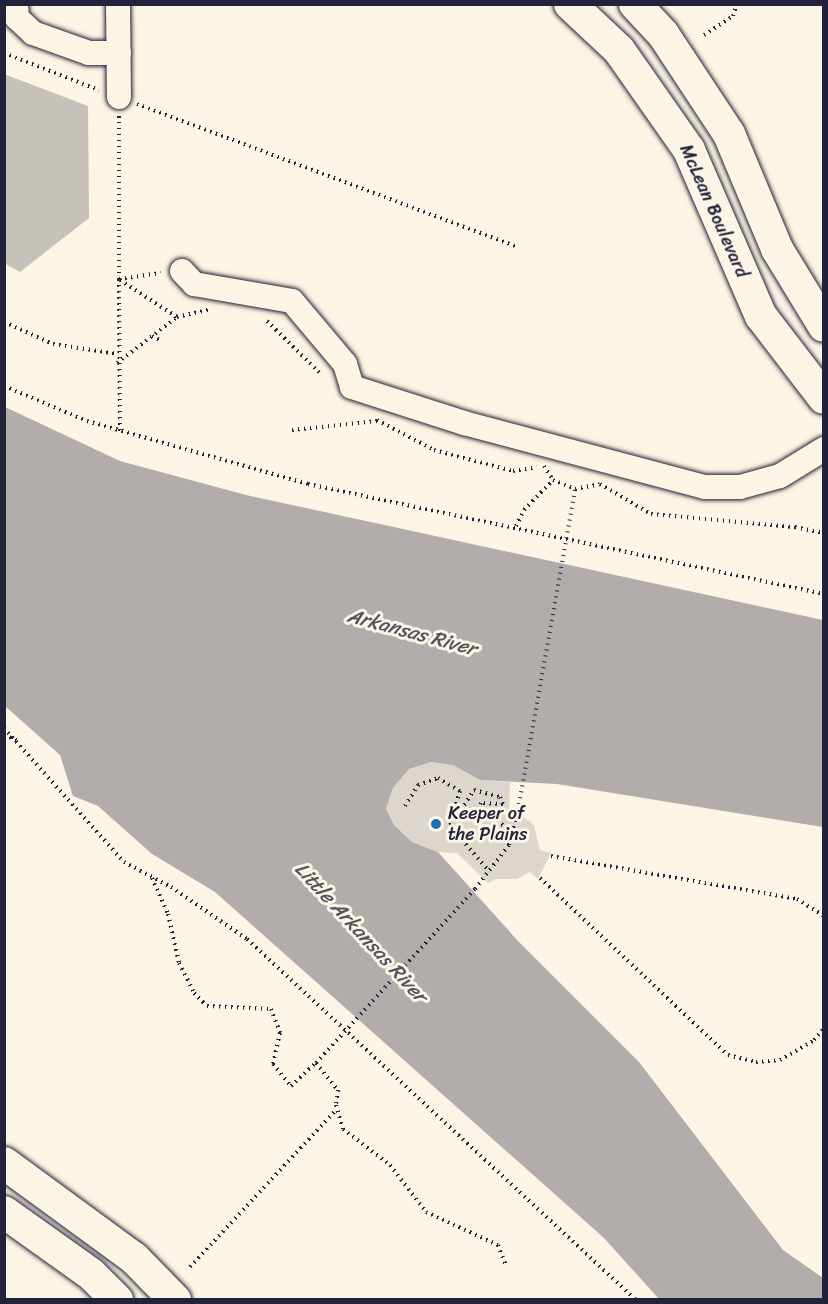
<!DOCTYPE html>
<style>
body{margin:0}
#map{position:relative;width:828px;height:1304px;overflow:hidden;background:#fcf5e5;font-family:Sriracha,sans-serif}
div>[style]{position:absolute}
.green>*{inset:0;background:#dcd6cc}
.water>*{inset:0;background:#b2adab}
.building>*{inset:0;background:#c6c1bb}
.path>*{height:4px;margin-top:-2px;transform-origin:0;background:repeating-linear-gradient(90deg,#22223b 0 1.5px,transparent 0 6px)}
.roads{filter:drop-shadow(0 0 2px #22223b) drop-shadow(0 0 2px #22223b)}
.minor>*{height:24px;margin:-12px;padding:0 12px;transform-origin:12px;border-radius:12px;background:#fcf5e5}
.major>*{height:32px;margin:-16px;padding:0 16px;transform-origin:16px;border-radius:16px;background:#fcf5e5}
.path-bridge>*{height:4px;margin-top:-2px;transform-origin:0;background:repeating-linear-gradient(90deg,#22223b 0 1.5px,transparent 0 6px)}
.dots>*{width:16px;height:16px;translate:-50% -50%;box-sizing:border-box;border:3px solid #fcf5e5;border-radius:50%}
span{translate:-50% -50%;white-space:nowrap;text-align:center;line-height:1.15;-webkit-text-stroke:6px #fcf5e5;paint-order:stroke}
.street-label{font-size:18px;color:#22223b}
.poi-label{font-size:18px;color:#22223b}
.left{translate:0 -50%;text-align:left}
.water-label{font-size:20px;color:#545362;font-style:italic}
.frame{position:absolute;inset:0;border:6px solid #22223b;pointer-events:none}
</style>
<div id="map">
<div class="green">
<i style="clip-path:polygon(431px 762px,453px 765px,480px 780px,510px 782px,509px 814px,522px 816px,534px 825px,540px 850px,551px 853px,538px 879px,530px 872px,517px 879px,495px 879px,488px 883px,457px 853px,438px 852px,412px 842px,394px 825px,386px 809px,393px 788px,409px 769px)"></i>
</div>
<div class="water">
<i style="clip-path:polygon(5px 407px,120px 461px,246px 495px,823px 620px,823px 827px,557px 784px,480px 780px,453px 765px,431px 762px,409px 769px,393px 788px,386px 809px,394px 825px,412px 842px,438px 852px,518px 941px,639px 1062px,783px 1250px,823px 1278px,823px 1299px,659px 1299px,604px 1238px,215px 892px,152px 854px,98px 806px,73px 796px,60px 755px,5px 706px)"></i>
</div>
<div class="building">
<i style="clip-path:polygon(4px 74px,88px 106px,89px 218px,20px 272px,4px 263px)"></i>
</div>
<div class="path">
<i style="left:704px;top:35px;width:35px;rotate:-33deg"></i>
<i style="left:733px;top:16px;width:13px;rotate:-72deg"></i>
<i style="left:4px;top:53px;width:102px;rotate:21.3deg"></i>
<i style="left:137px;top:104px;width:407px;rotate:20.6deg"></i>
<i style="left:119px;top:116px;width:163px;rotate:90deg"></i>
<i style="left:119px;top:279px;width:42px;rotate:-8.1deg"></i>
<i style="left:119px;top:279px;width:153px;rotate:89.6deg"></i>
<i style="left:120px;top:280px;width:68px;rotate:33deg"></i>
<i style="left:267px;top:321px;width:78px;rotate:44.5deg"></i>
<i style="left:4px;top:322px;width:54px;rotate:24.2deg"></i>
<i style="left:53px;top:344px;width:66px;rotate:8.7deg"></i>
<i style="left:152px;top:336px;width:9px;rotate:27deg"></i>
<i style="left:117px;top:363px;width:76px;rotate:-37.5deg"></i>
<i style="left:177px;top:317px;width:32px;rotate:-13deg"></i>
<i style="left:4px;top:386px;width:90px;rotate:22.9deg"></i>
<i style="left:87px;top:421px;width:230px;rotate:15.9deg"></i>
<i style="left:308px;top:484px;width:528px;rotate:12.03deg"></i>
<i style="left:377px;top:420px;width:64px;rotate:27.8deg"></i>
<i style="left:434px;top:450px;width:82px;rotate:14.9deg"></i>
<i style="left:513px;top:471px;width:24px;rotate:-9deg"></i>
<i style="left:292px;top:430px;width:86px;rotate:-6deg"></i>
<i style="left:544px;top:466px;width:17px;rotate:57deg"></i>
<i style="left:553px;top:480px;width:24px;rotate:22deg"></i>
<i style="left:575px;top:489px;width:25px;rotate:-11deg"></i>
<i style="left:600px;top:484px;width:59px;rotate:30.5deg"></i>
<i style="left:651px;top:514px;width:145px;rotate:5.2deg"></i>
<i style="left:795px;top:527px;width:30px;rotate:12deg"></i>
<i style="left:516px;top:526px;width:18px;rotate:-63deg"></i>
<i style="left:524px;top:510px;width:42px;rotate:-46deg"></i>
<i style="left:4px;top:728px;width:180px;rotate:48.2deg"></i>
<i style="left:124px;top:862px;width:53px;rotate:28deg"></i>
<i style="left:171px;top:887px;width:92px;rotate:34.4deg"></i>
<i style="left:247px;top:939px;width:531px;rotate:42.86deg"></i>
<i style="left:4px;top:735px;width:15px;rotate:23deg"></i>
<i style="left:405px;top:806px;width:25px;rotate:-58deg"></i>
<i style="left:418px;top:785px;width:21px;rotate:-19deg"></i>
<i style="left:438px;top:778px;width:26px;rotate:31deg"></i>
<i style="left:460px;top:791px;width:16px;rotate:108deg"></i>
<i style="left:455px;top:806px;width:7px;rotate:34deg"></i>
<i style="left:461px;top:810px;width:24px;rotate:-57deg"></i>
<i style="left:474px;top:790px;width:27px;rotate:15deg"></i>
<i style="left:500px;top:797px;width:8px;rotate:67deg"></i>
<i style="left:503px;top:804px;width:22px;rotate:-177deg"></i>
<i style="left:481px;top:803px;width:14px;rotate:115deg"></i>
<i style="left:475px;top:816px;width:11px;rotate:-5deg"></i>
<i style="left:486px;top:815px;width:31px;rotate:31deg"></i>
<i style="left:455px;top:806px;width:21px;rotate:104deg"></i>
<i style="left:450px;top:826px;width:60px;rotate:49.1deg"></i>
<i style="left:551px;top:856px;width:250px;rotate:9.9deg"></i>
<i style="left:797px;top:899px;width:32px;rotate:32deg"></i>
<i style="left:152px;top:878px;width:39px;rotate:66deg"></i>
<i style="left:168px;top:914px;width:50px;rotate:77.3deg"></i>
<i style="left:179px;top:963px;width:34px;rotate:63deg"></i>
<i style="left:194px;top:993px;width:18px;rotate:45deg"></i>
<i style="left:207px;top:1006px;width:64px;rotate:2.7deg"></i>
<i style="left:271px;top:1009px;width:26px;rotate:69deg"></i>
<i style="left:280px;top:1033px;width:32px;rotate:103deg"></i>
<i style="left:273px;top:1064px;width:28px;rotate:51deg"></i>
<i style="left:291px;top:1086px;width:34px;rotate:-43deg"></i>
<i style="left:316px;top:1063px;width:35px;rotate:51deg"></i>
<i style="left:338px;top:1090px;width:15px;rotate:98deg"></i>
<i style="left:336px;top:1105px;width:25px;rotate:74deg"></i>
<i style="left:343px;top:1129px;width:59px;rotate:37.5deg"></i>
<i style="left:390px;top:1165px;width:59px;rotate:52.5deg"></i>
<i style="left:426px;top:1212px;width:79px;rotate:24.6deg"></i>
<i style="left:498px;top:1245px;width:22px;rotate:69deg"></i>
<i style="left:540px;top:878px;width:258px;rotate:43.3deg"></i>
<i style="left:728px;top:1055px;width:29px;rotate:14deg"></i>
<i style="left:756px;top:1062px;width:24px;rotate:-5deg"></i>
<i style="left:780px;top:1060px;width:39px;rotate:-30deg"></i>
<i style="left:814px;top:1040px;width:16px;rotate:-50deg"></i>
<i style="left:475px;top:889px;width:56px;rotate:-52.3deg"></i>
<i style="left:509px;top:845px;width:36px;rotate:-76deg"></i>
<i style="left:190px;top:1267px;width:216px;rotate:-47.1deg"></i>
</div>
<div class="roads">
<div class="minor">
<i style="left:16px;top:4px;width:14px;rotate:86deg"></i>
<i style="left:17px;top:18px;width:22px;rotate:43deg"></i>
<i style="left:33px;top:33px;width:59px;rotate:19.7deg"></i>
<i style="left:89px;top:53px;width:30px"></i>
<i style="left:118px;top:4px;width:93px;rotate:89.4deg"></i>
<i style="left:182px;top:271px;width:18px;rotate:47deg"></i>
<i style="left:194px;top:284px;width:99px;rotate:9.8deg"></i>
<i style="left:292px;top:301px;width:82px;rotate:49.9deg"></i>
<i style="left:345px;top:364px;width:24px;rotate:73deg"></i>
<i style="left:352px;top:387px;width:118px;rotate:17.8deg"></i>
<i style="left:464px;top:423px;width:249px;rotate:14.9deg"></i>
<i style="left:705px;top:487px;width:35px"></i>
<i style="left:740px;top:487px;width:41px;rotate:-15.4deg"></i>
<i style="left:780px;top:476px;width:52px;rotate:-31.5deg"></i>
</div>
<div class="major">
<i style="left:570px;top:4px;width:67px;rotate:43.2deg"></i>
<i style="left:619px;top:50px;width:122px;rotate:55deg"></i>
<i style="left:689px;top:150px;width:181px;rotate:66.6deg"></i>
<i style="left:761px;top:316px;width:103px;rotate:52.5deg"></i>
<i style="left:635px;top:4px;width:41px;rotate:47deg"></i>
<i style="left:663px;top:34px;width:120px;rotate:56.6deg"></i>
<i style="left:729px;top:134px;width:125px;rotate:67.3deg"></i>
<i style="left:777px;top:249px;width:90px;rotate:58.6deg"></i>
<i style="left:4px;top:1163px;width:161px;rotate:36.2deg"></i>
<i style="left:134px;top:1258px;width:59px;rotate:45.7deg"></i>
<i style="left:4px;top:1212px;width:107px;rotate:35.5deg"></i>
<i style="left:91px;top:1274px;width:37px;rotate:45deg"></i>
</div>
</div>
<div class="path-bridge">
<i style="left:518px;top:810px;width:326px;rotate:-79.9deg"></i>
<i style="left:316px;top:1063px;width:236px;rotate:-47.6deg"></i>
</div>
<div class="dots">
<i style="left:436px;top:824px;background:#1f6fb2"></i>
</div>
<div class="street-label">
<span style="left:714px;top:211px;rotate:66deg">McLean Boulevard</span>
</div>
<div class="poi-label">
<span class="left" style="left:448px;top:824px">Keeper of<br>the Plains</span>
</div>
<div class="water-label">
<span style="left:412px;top:632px;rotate:15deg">Arkansas River</span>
<span style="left:361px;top:932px;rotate:47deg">Little Arkansas River</span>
</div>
<div class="frame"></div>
</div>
